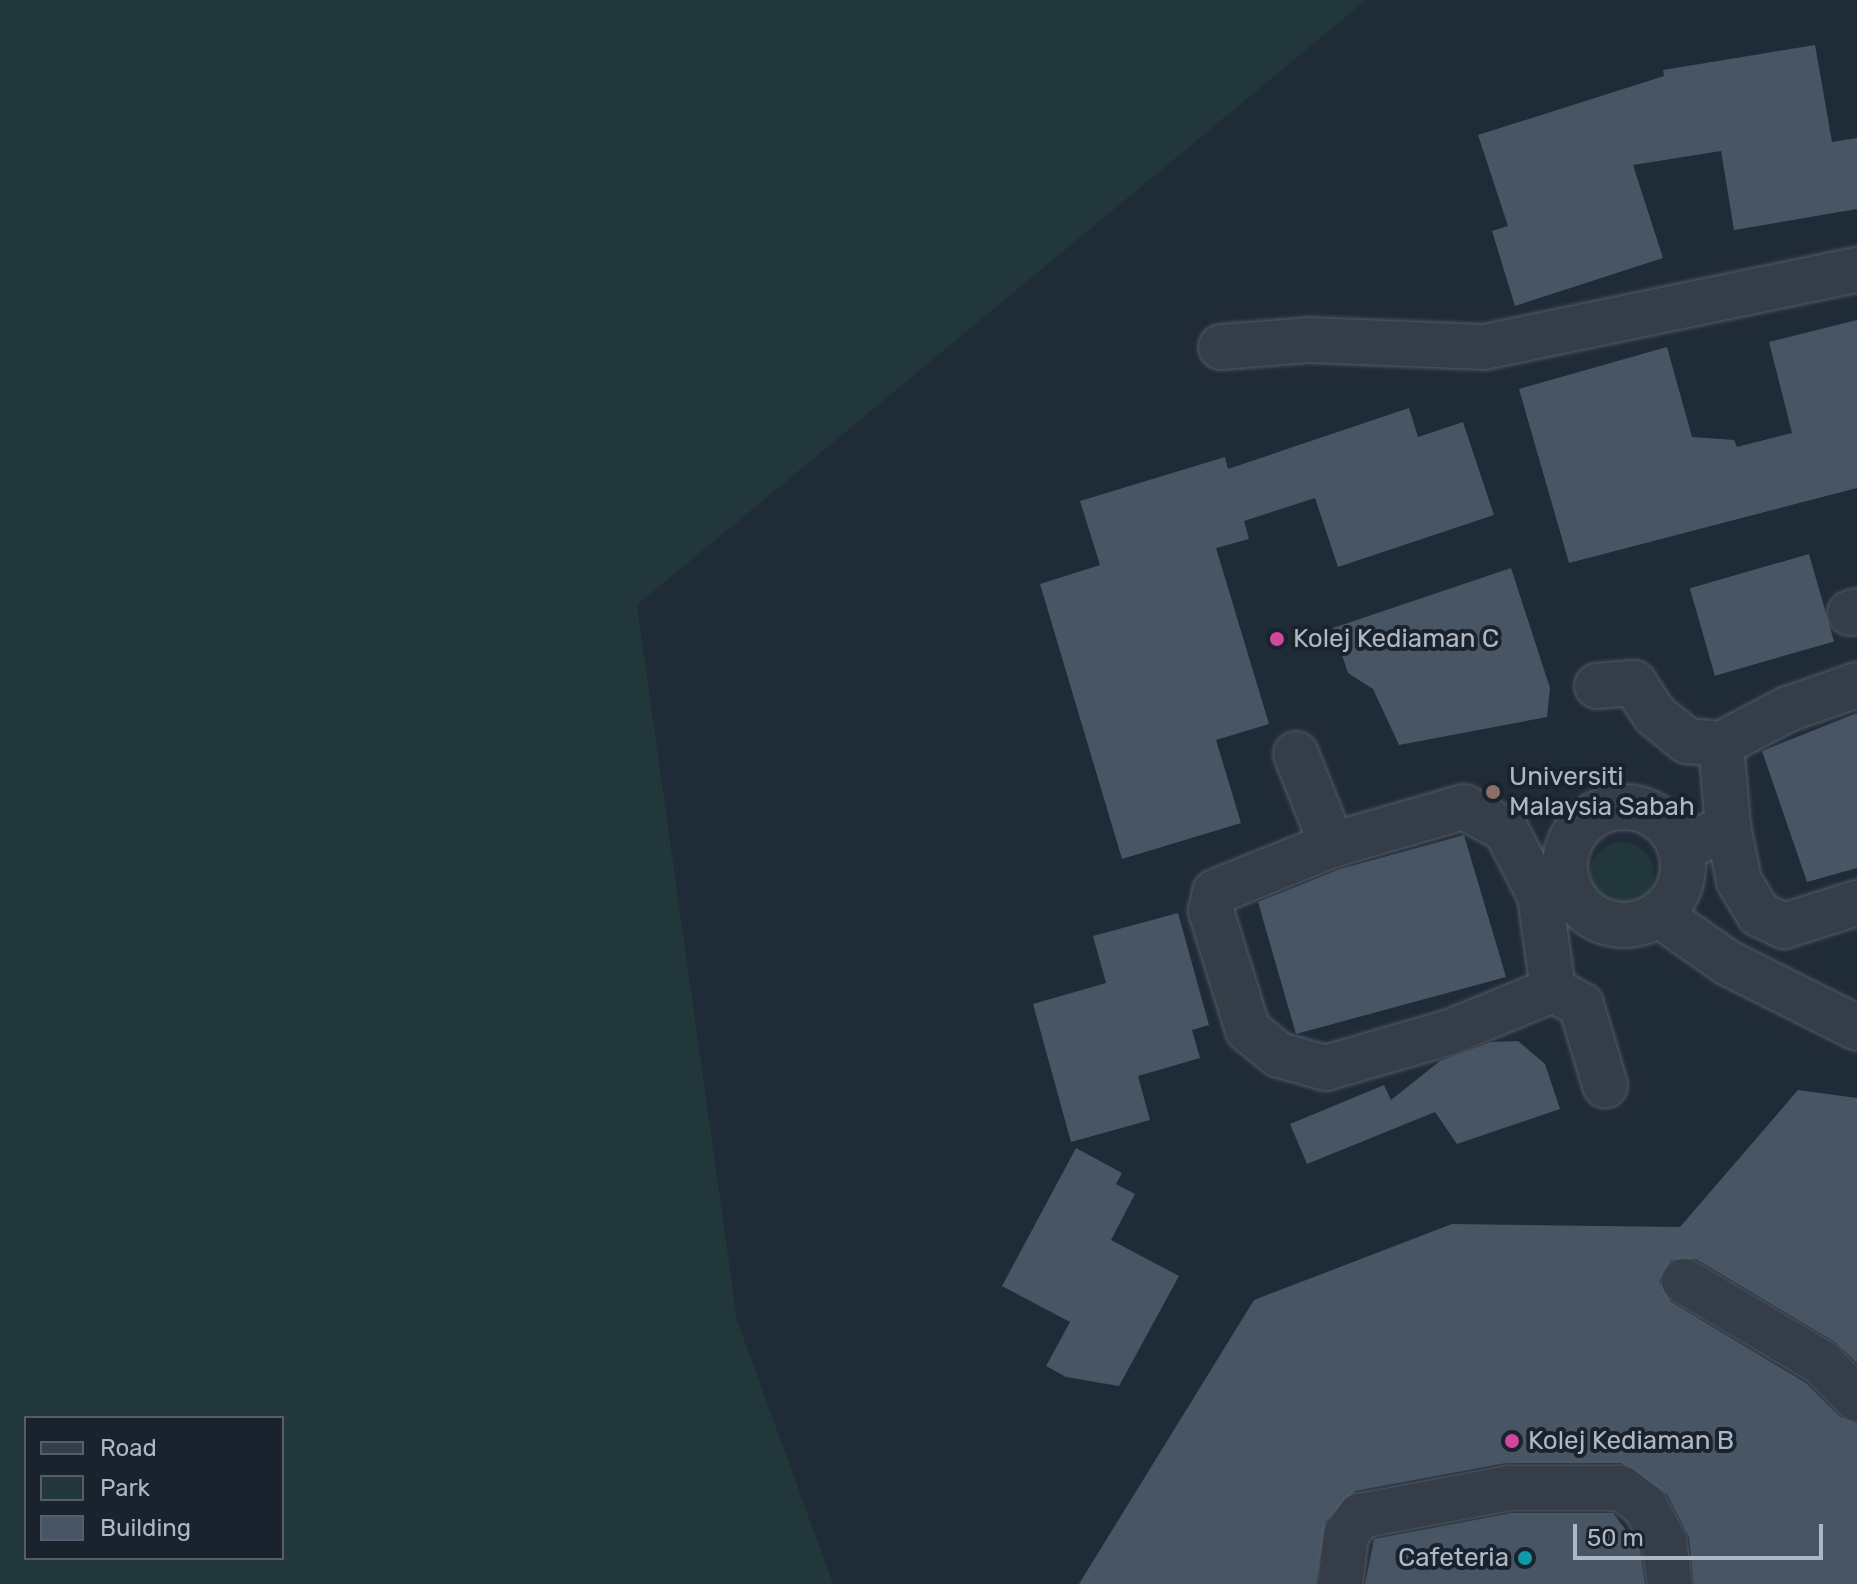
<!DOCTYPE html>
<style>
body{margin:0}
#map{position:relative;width:1857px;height:1584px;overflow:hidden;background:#202b38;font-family:Rubik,sans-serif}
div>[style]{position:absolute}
.green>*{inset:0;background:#223739}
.round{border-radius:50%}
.building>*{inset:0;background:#485564;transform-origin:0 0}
.roads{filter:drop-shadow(0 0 2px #515b66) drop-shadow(0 0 2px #515b66)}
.minor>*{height:44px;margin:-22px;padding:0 22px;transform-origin:22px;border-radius:22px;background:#343d48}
.minor>.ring{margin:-22px;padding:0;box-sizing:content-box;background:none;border:44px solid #343d48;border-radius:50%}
.dots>*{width:22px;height:22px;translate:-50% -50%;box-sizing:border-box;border:4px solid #19222d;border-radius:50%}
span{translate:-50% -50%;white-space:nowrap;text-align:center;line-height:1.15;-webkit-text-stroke:8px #19222d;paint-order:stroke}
.poi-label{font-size:26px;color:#aeb8c5}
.left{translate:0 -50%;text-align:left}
.right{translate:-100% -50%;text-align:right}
.legend{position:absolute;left:24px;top:1416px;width:260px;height:144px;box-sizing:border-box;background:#19222d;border:2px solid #555e6a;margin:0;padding:10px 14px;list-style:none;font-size:24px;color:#aeb8c5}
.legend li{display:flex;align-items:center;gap:16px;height:40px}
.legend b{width:40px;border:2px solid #555e6a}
.scale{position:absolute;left:1573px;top:1524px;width:250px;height:36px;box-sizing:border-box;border:4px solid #aeb8c5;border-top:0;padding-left:10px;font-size:24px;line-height:28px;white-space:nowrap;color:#aeb8c5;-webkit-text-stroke:6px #19222d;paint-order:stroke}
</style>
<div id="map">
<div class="green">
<i style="clip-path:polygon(evenodd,0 0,1366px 0,637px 605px,737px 1320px,833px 1584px,0 1584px,0 0,282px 1418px,282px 1558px,26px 1558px,26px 1418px,282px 1418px)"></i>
<i class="round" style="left:1590px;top:842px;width:64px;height:64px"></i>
</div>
<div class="building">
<i style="clip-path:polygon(1815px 45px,1832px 142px,1857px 138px,1857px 209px,1734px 230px,1721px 151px,1633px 165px,1663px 258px,1515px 306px,1492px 231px,1508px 226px,1478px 135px,1664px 76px,1663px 70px)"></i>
<i style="clip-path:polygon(1857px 320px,1857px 488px,1569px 563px,1519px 389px,1667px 347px,1692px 437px,1734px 440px,1737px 447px,1792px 433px,1769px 342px)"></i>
<i style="clip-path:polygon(1409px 408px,1418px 437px,1463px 422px,1494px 515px,1338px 567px,1315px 498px,1244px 521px,1249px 539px,1216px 548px,1269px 724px,1216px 740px,1241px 823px,1122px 859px,1040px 584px,1100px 565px,1080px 501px,1225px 457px,1228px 469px)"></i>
<i style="left:1809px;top:554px;width:91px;height:124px;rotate:74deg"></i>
<i style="clip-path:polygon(1511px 568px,1550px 688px,1547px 717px,1399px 745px,1373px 689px,1348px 673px,1333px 628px)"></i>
<i style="clip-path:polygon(1857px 713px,1857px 868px,1807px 882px,1762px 751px)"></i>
<i style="clip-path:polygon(1464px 835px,1506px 977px,1296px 1034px,1258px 902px,1340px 869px)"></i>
<i style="clip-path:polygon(1178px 913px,1209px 1025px,1192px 1030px,1200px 1058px,1138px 1076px,1150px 1120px,1071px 1142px,1033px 1004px,1106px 983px,1093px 936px)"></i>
<i style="clip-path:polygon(1518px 1041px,1545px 1064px,1560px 1109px,1457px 1144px,1435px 1112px,1307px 1164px,1290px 1124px,1384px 1085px,1391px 1100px,1440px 1061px,1491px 1042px)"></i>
<i style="clip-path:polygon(1798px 1090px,1857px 1098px,1857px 1363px,1835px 1342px,1696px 1259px,1671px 1260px,1659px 1281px,1671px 1302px,1806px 1383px,1840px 1417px,1857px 1423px,1857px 1584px,1694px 1584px,1689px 1537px,1667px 1494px,1621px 1463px,1506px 1463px,1355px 1491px,1326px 1521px,1316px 1584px,1079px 1584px,1254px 1300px,1452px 1224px,1680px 1227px)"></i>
<i style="clip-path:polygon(1076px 1148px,1122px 1173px,1116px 1184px,1135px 1194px,1111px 1240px,1179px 1276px,1119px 1386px,1066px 1377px,1046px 1366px,1070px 1322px,1002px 1286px)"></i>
<i style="clip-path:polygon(1512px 1513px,1613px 1513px,1640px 1549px,1645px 1584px,1365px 1584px,1374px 1539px)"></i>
</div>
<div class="roads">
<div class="minor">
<i style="left:1221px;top:347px;width:88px;rotate:-4.5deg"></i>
<i style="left:1309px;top:340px;width:175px;rotate:2.3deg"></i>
<i style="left:1484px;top:347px;width:381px;rotate:-11.7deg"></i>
<i style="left:1850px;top:613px;width:7px;rotate:-16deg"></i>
<i style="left:1597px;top:686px;width:37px;rotate:-5deg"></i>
<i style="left:1634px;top:683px;width:38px;rotate:57deg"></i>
<i style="left:1655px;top:715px;width:41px;rotate:39.1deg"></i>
<i style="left:1687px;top:741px;width:34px;rotate:5deg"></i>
<i style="left:1296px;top:754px;width:98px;rotate:68.4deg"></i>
<i style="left:1464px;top:807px;width:48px;rotate:28.7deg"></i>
<i style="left:1506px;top:830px;width:74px;rotate:62.7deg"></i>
<i style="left:1540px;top:896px;width:95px;rotate:82.1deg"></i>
<i style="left:1553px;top:990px;width:111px;rotate:157.8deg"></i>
<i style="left:1450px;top:1032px;width:129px;rotate:163.8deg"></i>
<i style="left:1326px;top:1068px;width:49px;rotate:-164.5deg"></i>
<i style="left:1279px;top:1055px;width:40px;rotate:-141deg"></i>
<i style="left:1248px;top:1030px;width:125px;rotate:-107.3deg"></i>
<i style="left:1211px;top:911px;width:19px;rotate:-78deg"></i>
<i style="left:1215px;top:892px;width:126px;rotate:-21.9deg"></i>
<i style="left:1332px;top:845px;width:137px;rotate:-16.1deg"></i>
<i class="ring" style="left:1565px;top:807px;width:74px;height:74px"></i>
<i style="left:1728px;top:826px;width:56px;rotate:78.7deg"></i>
<i style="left:1739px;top:881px;width:39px;rotate:59deg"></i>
<i style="left:1759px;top:914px;width:28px;rotate:26deg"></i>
<i style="left:1784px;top:926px;width:77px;rotate:-17.5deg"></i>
<i style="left:1681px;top:850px;width:53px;rotate:-27.1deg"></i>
<i style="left:1728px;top:826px;width:82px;rotate:-94.9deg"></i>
<i style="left:1721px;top:744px;width:76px;rotate:-27.6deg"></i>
<i style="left:1788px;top:709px;width:73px;rotate:-19.2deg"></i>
<i style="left:1658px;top:914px;width:85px;rotate:35deg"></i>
<i style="left:1728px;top:963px;width:144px;rotate:26.7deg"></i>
<i style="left:1553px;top:990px;width:32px;rotate:28deg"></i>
<i style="left:1581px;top:1005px;width:84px;rotate:73.3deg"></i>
<i style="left:1684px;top:1281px;width:161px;rotate:30.7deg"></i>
<i style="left:1822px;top:1363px;width:50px;rotate:45.8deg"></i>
<i style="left:1340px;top:1584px;width:49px;rotate:-83deg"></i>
<i style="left:1346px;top:1535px;width:24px;rotate:-54deg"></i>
<i style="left:1360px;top:1516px;width:153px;rotate:-10.6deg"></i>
<i style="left:1510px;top:1488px;width:111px"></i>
<i style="left:1621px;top:1488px;width:30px;rotate:37deg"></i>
<i style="left:1645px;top:1506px;width:40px;rotate:62deg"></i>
<i style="left:1664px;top:1541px;width:43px;rotate:82.1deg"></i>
</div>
</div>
<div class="dots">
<i style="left:1277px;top:639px;background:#d1479c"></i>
<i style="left:1493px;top:792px;background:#8d6e63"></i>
<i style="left:1512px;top:1441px;background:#d1479c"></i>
<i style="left:1525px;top:1558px;background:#0f9aa8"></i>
</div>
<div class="poi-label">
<span class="left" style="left:1293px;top:639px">Kolej Kediaman C</span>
<span class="left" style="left:1509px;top:792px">Universiti<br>Malaysia Sabah</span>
<span class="left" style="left:1528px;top:1441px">Kolej Kediaman B</span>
<span class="right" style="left:1509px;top:1558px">Cafeteria</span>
</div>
<ul class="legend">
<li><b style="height:10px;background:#343d48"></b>Road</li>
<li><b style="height:22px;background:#223739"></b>Park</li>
<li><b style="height:22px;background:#485564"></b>Building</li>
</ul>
<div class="scale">50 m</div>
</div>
